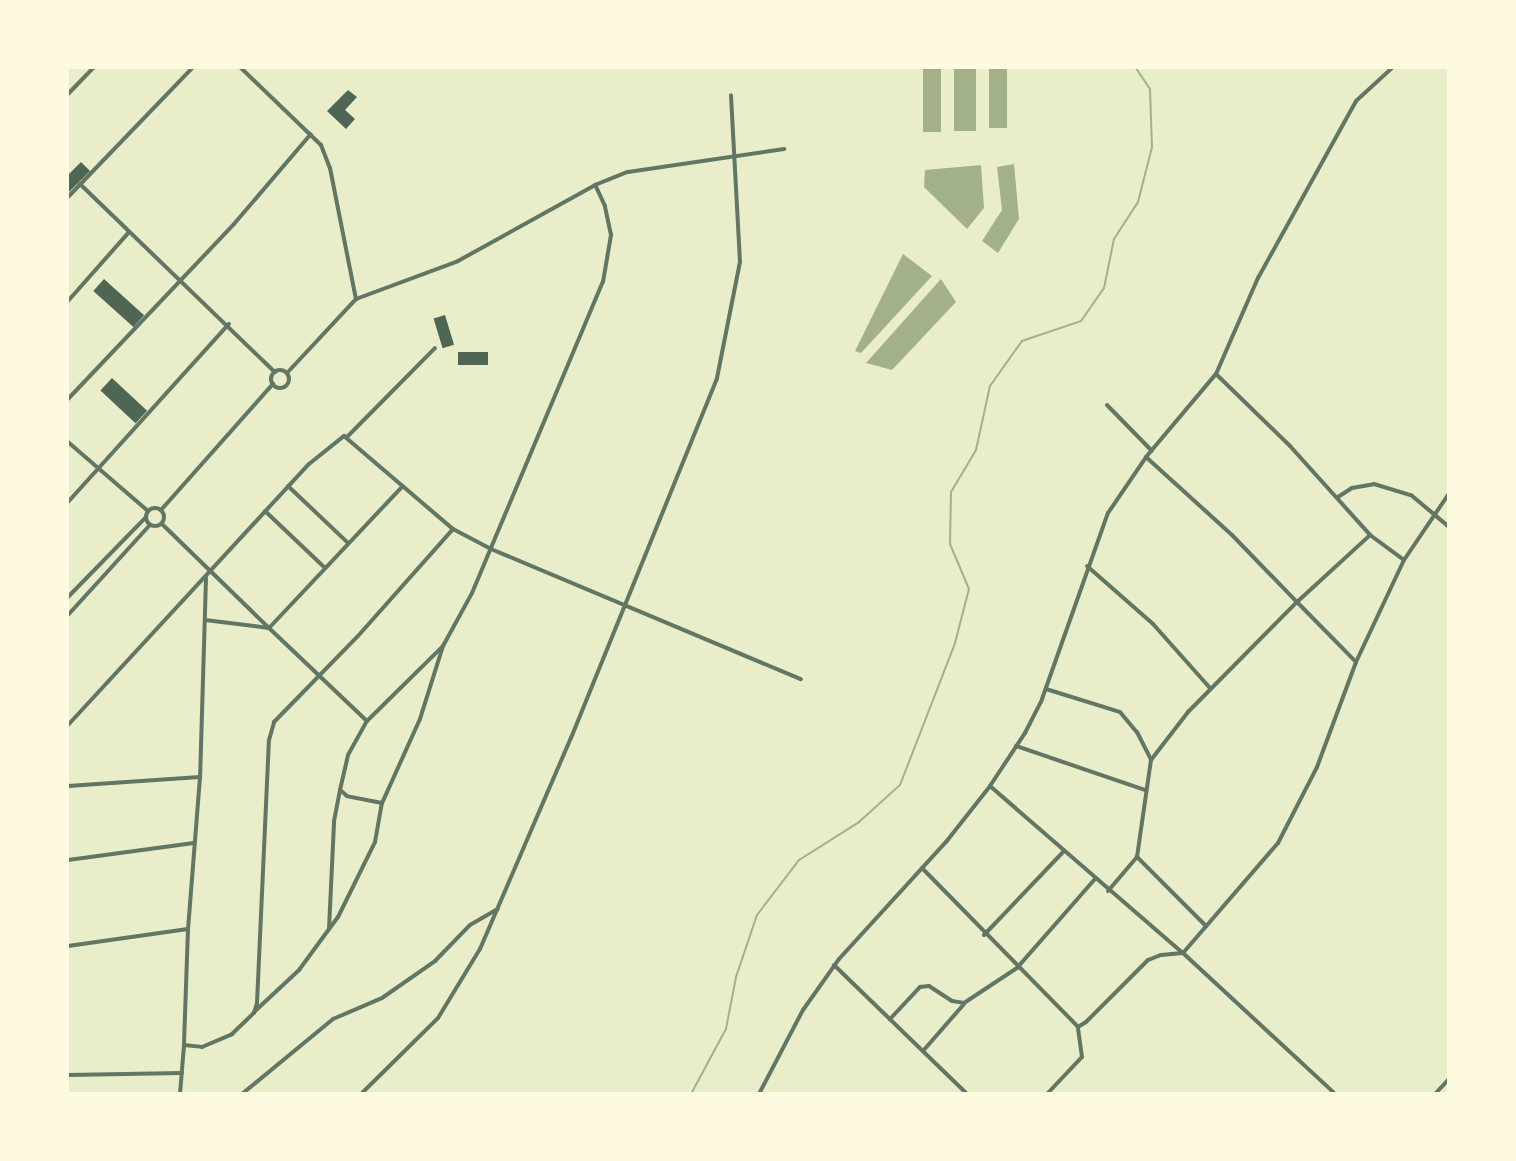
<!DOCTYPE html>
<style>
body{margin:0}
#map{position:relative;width:1516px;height:1161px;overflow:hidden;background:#e9edc9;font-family:Mulish,sans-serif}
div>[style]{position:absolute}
.water>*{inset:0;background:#a3b18a;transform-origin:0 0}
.stream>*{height:2px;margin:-1px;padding:0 1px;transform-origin:1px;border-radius:1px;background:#a3b18a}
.building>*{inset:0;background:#4f6655;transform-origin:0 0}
.minor>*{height:4px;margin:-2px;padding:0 2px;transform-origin:2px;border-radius:2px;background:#617663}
.minor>.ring{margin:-2px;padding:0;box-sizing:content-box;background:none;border:4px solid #617663;border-radius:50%}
span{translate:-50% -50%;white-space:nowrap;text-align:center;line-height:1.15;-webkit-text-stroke:4.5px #fefae0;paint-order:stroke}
.frame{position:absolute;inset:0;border:69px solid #fefae0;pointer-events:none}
</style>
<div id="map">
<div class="water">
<i style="left:923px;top:68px;width:18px;height:64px"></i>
<i style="left:954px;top:68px;width:22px;height:63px"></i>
<i style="left:989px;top:68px;width:18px;height:60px"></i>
<i style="clip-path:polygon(1014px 164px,1019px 219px,998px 253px,982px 241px,1002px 210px,997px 167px)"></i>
<i style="clip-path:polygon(981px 165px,984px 208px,967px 229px,924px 187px,925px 170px)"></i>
<i style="clip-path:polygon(903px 254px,932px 276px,861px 353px,855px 351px)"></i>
<i style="clip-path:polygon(941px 279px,956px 302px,892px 370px,866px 363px)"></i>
</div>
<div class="stream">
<i style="left:691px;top:1094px;width:74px;rotate:-61.7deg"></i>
<i style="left:726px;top:1029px;width:53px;rotate:-79.1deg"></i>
<i style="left:736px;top:977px;width:65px;rotate:-71.3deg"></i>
<i style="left:757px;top:915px;width:69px;rotate:-52.6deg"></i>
<i style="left:799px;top:860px;width:71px;rotate:-32.3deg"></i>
<i style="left:859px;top:822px;width:55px;rotate:-42.1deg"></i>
<i style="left:900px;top:785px;width:152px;rotate:-68.8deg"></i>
<i style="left:955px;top:643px;width:56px;rotate:-75.5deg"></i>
<i style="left:969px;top:589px;width:49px;rotate:-112.9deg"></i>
<i style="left:950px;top:544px;width:52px;rotate:-88.9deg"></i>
<i style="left:951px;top:492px;width:49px;rotate:-59.2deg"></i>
<i style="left:976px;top:450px;width:66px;rotate:-77.7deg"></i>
<i style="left:990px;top:386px;width:55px;rotate:-54.6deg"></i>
<i style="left:1022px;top:341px;width:62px;rotate:-18.7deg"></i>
<i style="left:1081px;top:321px;width:40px;rotate:-55.1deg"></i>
<i style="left:1104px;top:288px;width:50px;rotate:-78.5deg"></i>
<i style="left:1114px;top:239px;width:44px;rotate:-57deg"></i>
<i style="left:1138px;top:202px;width:57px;rotate:-75.7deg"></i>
<i style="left:1152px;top:147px;width:58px;rotate:-92deg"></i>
<i style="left:1150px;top:89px;width:25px;rotate:-124deg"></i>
</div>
<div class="building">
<i style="clip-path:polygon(348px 90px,357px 97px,345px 110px,355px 119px,346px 129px,327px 111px)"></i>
<i style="clip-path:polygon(81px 162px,90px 171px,68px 193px,68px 175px)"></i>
<i style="left:104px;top:279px;width:54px;height:16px;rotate:42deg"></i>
<i style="left:445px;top:315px;width:31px;height:12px;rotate:73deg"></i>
<i style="left:488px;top:352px;width:13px;height:30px;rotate:90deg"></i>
<i style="left:112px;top:378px;width:48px;height:17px;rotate:43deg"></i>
</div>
<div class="minor">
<i style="left:241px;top:68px;width:111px;rotate:43.9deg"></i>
<i style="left:321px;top:145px;width:25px;rotate:69deg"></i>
<i style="left:330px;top:168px;width:134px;rotate:78.8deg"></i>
<i style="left:68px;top:94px;width:36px;rotate:-46deg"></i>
<i style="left:80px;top:184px;width:271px;rotate:44deg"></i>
<i style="left:68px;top:197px;width:179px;rotate:-46.1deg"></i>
<i style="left:356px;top:299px;width:109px;rotate:-20.4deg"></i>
<i style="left:458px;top:261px;width:157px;rotate:-29deg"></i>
<i style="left:595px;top:185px;width:35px;rotate:-22deg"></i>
<i style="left:628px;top:172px;width:158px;rotate:-8.4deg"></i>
<i style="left:68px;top:301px;width:92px;rotate:-48.5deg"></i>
<i class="ring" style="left:271px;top:370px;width:14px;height:14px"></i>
<i style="left:287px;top:373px;width:101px;rotate:-47deg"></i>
<i style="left:1216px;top:374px;width:103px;rotate:44.2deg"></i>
<i style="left:1290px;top:446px;width:120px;rotate:48deg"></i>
<i style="left:1370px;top:535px;width:42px;rotate:36.3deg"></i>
<i style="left:68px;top:399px;width:241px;rotate:-46.5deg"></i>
<i style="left:234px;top:224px;width:118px;rotate:-49.5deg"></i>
<i style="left:1107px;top:405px;width:64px;rotate:45.6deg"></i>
<i style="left:347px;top:437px;width:125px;rotate:-45.3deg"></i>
<i style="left:68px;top:442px;width:106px;rotate:40.8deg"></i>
<i style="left:1146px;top:457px;width:116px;rotate:42.2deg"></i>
<i style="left:1232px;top:535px;width:93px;rotate:45.9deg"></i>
<i style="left:1297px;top:602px;width:99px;rotate:-42.5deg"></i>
<i style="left:288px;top:486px;width:83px;rotate:43.5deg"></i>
<i style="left:1338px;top:497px;width:17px;rotate:-33deg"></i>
<i style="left:1352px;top:488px;width:22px;rotate:-10deg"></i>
<i style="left:1374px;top:484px;width:39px;rotate:17deg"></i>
<i style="left:1411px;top:495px;width:48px;rotate:40deg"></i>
<i style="left:68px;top:502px;width:240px;rotate:-47.9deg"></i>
<i class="ring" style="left:146px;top:508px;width:14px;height:14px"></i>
<i style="left:161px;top:510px;width:169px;rotate:-48.4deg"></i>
<i style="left:265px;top:511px;width:81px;rotate:43.5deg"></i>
<i style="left:162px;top:524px;width:149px;rotate:44.2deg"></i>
<i style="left:269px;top:628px;width:195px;rotate:-46.7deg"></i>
<i style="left:1087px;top:566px;width:88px;rotate:41.3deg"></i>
<i style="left:1153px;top:624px;width:86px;rotate:48.3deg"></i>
<i style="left:206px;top:578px;width:199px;rotate:91.7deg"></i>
<i style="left:200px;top:777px;width:152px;rotate:94.5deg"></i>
<i style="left:188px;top:929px;width:116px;rotate:92deg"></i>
<i style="left:184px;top:1045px;width:18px;rotate:6deg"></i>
<i style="left:202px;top:1047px;width:33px;rotate:-23deg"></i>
<i style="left:232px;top:1034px;width:30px;rotate:-44deg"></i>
<i style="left:254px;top:1013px;width:10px;rotate:-73deg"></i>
<i style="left:257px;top:1003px;width:263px;rotate:-87.4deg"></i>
<i style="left:269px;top:740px;width:19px;rotate:-74deg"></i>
<i style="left:274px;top:722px;width:120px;rotate:-45.7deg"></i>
<i style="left:358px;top:636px;width:143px;rotate:-48.4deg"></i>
<i style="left:68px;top:597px;width:112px;rotate:-45.7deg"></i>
<i style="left:68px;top:615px;width:122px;rotate:-47.7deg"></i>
<i style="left:205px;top:620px;width:64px;rotate:7.1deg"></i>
<i style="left:269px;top:628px;width:135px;rotate:43.5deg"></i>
<i style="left:443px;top:646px;width:60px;rotate:-61.3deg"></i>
<i style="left:472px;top:593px;width:337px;rotate:-67.2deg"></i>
<i style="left:603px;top:282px;width:48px;rotate:-80.3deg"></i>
<i style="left:611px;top:235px;width:30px;rotate:-102deg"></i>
<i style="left:605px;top:206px;width:23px;rotate:-115deg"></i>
<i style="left:443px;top:646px;width:77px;rotate:107.5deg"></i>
<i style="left:420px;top:719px;width:92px;rotate:114.3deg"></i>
<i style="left:382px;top:803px;width:36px;rotate:-169deg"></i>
<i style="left:347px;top:796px;width:9px;rotate:-139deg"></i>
<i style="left:340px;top:790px;width:36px;rotate:-77deg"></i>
<i style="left:348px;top:755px;width:39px;rotate:-61deg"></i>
<i style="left:367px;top:721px;width:107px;rotate:-44.6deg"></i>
<i style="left:1046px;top:689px;width:77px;rotate:17.3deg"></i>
<i style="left:1120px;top:712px;width:26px;rotate:50deg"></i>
<i style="left:1137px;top:732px;width:31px;rotate:63deg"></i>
<i style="left:68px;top:725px;width:355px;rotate:-47.3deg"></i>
<i style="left:309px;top:464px;width:45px;rotate:-38.7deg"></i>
<i style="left:344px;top:436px;width:143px;rotate:40.5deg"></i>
<i style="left:453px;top:529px;width:43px;rotate:27.8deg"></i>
<i style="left:491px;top:549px;width:336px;rotate:22.8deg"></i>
<i style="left:1016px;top:746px;width:136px;rotate:18.8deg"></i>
<i style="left:68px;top:786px;width:132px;rotate:-3.9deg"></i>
<i style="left:990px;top:786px;width:255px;rotate:40.9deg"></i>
<i style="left:1183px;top:953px;width:207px;rotate:42.8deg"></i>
<i style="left:68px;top:860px;width:127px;rotate:-7.7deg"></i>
<i style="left:922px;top:868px;width:223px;rotate:45.5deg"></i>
<i style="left:1078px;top:1027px;width:9px;rotate:-32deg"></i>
<i style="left:1086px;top:1022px;width:88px;rotate:-45deg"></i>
<i style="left:1148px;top:960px;width:14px;rotate:-21deg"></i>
<i style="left:1161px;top:955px;width:22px;rotate:-5deg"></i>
<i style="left:1183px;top:953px;width:145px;rotate:-49.2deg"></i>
<i style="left:1278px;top:843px;width:85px;rotate:-62.8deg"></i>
<i style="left:1317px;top:767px;width:112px;rotate:-69.6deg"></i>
<i style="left:1356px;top:662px;width:113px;rotate:-64.8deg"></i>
<i style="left:1404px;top:560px;width:78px;rotate:-55.9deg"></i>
<i style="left:1108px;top:891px;width:45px;rotate:-49.5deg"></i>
<i style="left:1206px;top:926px;width:98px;rotate:-135deg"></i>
<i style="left:1137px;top:857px;width:98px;rotate:-81.8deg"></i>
<i style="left:1151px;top:760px;width:61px;rotate:-52.4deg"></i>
<i style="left:1188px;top:712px;width:155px;rotate:-45.3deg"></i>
<i style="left:1297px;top:602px;width:84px;rotate:45.5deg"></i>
<i style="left:329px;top:929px;width:108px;rotate:-87.3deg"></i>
<i style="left:334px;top:821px;width:32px;rotate:-79deg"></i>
<i style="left:984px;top:935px;width:116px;rotate:-46.4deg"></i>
<i style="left:68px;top:946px;width:121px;rotate:-8.1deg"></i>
<i style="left:834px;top:965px;width:185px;rotate:44.1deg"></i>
<i style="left:254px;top:1012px;width:62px;rotate:-43deg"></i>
<i style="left:299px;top:970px;width:66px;rotate:-53.7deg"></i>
<i style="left:338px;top:917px;width:84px;rotate:-63.7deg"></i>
<i style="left:375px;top:842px;width:40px;rotate:-80deg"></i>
<i style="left:890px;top:1019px;width:44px;rotate:-46.8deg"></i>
<i style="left:920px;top:987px;width:9px;rotate:-6deg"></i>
<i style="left:929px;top:986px;width:27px;rotate:33deg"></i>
<i style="left:952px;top:1001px;width:12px;rotate:9deg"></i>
<i style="left:964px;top:1003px;width:64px;rotate:-33.4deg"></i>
<i style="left:1017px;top:968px;width:118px;rotate:-48.8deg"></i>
<i style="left:923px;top:1051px;width:62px;rotate:-48.9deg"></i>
<i style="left:68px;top:1075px;width:114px;rotate:-1deg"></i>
<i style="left:180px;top:1094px;width:49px;rotate:-85.3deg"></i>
<i style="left:242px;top:1094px;width:118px;rotate:-39.5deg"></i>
<i style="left:333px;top:1019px;width:53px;rotate:-23.2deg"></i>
<i style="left:382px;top:998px;width:65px;rotate:-34.9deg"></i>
<i style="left:435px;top:961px;width:50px;rotate:-45.8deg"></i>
<i style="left:470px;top:925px;width:32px;rotate:-30deg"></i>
<i style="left:361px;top:1094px;width:108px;rotate:-44.6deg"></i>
<i style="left:438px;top:1018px;width:81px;rotate:-58.7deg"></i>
<i style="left:480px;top:949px;width:230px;rotate:-66.7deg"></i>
<i style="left:571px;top:738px;width:388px;rotate:-67.9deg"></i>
<i style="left:717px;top:378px;width:118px;rotate:-78.8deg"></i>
<i style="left:740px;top:262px;width:167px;rotate:-93.1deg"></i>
<i style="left:759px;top:1094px;width:95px;rotate:-62.4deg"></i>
<i style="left:803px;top:1010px;width:62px;rotate:-54.8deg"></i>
<i style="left:839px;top:959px;width:159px;rotate:-47.6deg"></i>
<i style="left:946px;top:842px;width:71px;rotate:-51.8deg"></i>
<i style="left:990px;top:786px;width:64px;rotate:-56.6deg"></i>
<i style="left:1025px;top:733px;width:38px;rotate:-63deg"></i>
<i style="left:1042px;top:699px;width:197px;rotate:-70.5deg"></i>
<i style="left:1108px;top:513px;width:68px;rotate:-55.8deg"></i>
<i style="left:1146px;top:457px;width:109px;rotate:-49.9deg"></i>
<i style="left:1216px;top:374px;width:105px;rotate:-66.4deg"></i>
<i style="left:1258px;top:278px;width:202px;rotate:-61deg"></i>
<i style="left:1356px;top:101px;width:49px;rotate:-42.5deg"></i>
<i style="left:1047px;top:1094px;width:51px;rotate:-46.6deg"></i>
<i style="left:1082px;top:1057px;width:30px;rotate:-98deg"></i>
<i style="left:1435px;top:1094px;width:19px;rotate:-47deg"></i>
</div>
<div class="frame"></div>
</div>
